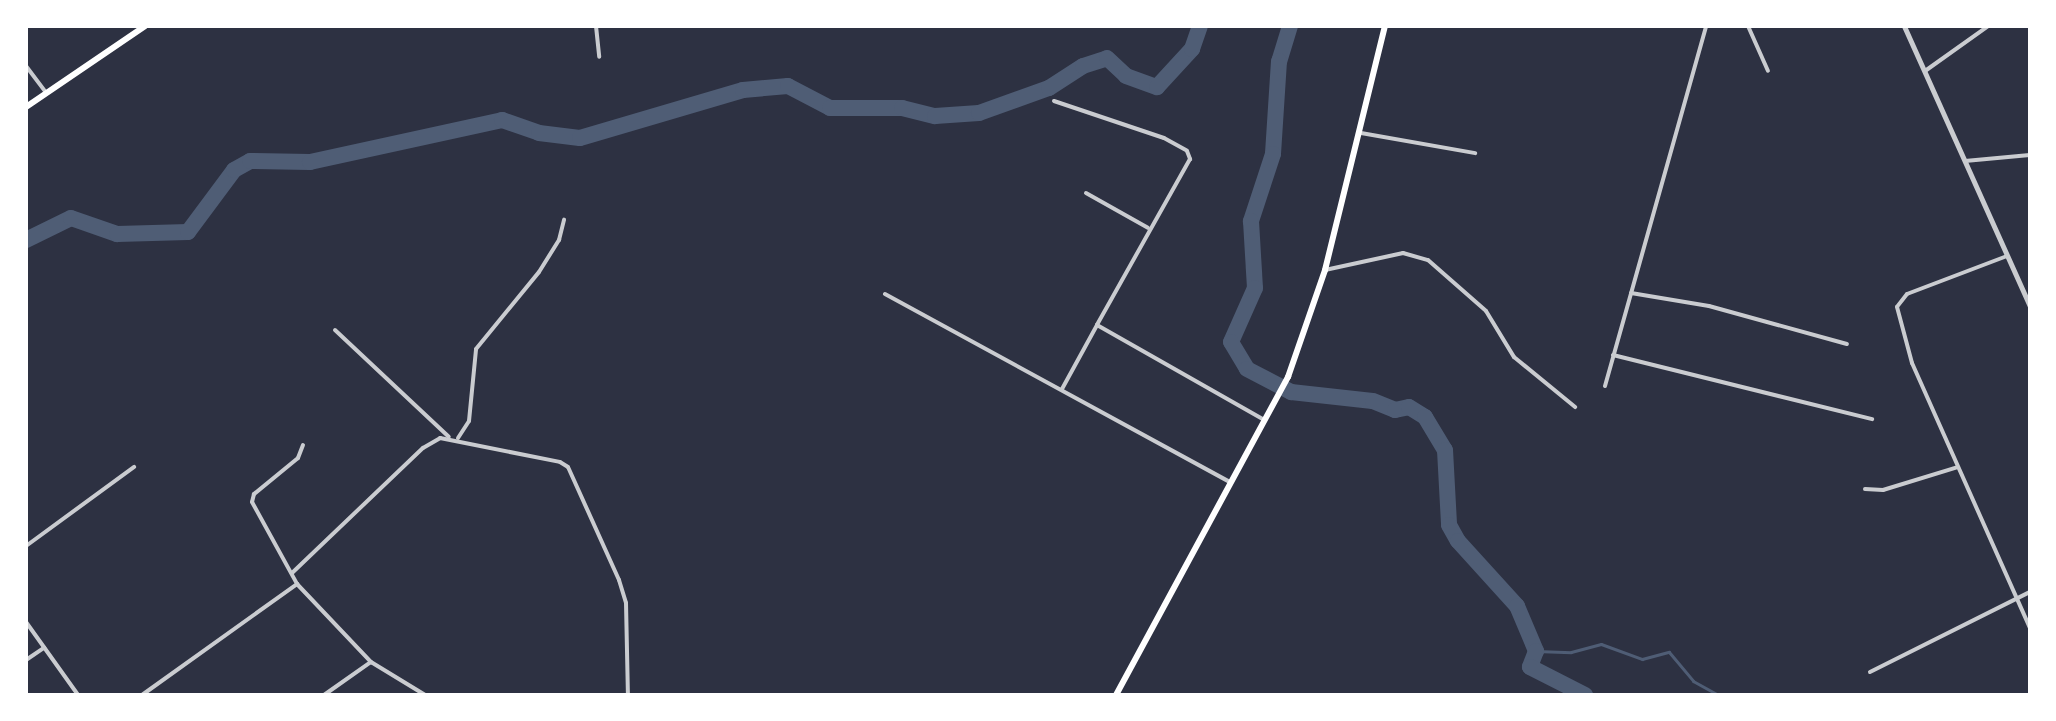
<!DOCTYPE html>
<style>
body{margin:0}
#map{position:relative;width:2056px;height:721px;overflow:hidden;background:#2d3142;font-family:"Exo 2",sans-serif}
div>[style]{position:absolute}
.stream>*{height:3px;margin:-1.5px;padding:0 1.5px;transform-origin:1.5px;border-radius:1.5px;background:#4f5d75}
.river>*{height:16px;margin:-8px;padding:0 8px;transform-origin:8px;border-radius:8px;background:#4f5d75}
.minor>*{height:4px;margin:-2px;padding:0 2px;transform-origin:2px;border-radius:2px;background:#caccd0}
.tertiary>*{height:5px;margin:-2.5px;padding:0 2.5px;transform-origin:2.5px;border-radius:2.5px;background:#caccd0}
.secondary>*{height:6px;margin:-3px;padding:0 3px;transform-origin:3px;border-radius:3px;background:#fff}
.primary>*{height:6px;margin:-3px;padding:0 3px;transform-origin:3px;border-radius:3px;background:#fff}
span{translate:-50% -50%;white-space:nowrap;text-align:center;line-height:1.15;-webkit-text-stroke:8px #fff;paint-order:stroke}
.frame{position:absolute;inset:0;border:28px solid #fff;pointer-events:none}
</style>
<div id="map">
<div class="stream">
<i style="left:1536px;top:651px;width:35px;rotate:2deg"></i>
<i style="left:1571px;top:652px;width:31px;rotate:-15deg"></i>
<i style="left:1601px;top:644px;width:44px;rotate:20.1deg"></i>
<i style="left:1642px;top:659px;width:28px;rotate:-15deg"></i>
<i style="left:1669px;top:652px;width:38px;rotate:50deg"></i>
<i style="left:1693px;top:681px;width:29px;rotate:29deg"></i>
</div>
<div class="river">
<i style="left:1290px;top:26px;width:37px;rotate:107deg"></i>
<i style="left:1279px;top:61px;width:93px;rotate:93.7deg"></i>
<i style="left:1273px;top:154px;width:71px;rotate:108.2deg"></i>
<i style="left:1251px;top:221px;width:67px;rotate:86.6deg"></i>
<i style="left:1255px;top:288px;width:59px;rotate:114deg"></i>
<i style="left:1231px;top:342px;width:31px;rotate:59deg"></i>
<i style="left:1247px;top:369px;width:50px;rotate:27.6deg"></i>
<i style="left:1291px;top:392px;width:82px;rotate:6.3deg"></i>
<i style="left:1373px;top:401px;width:24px;rotate:22deg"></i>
<i style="left:1395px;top:410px;width:14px;rotate:-12deg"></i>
<i style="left:1409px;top:407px;width:19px;rotate:32deg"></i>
<i style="left:1425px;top:417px;width:39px;rotate:59deg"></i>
<i style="left:1445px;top:450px;width:75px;rotate:86.9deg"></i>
<i style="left:1449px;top:525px;width:18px;rotate:61deg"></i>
<i style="left:1458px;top:541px;width:88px;rotate:47.8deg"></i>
<i style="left:1517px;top:606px;width:49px;rotate:67.1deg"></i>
<i style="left:1536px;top:651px;width:17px;rotate:111deg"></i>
<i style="left:1530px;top:667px;width:62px;rotate:27deg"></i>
<i style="left:26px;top:240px;width:50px;rotate:-26.1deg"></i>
<i style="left:71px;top:218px;width:49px;rotate:19.2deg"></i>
<i style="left:117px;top:234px;width:71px;rotate:-1.6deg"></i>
<i style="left:188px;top:232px;width:77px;rotate:-53.4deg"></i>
<i style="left:234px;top:170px;width:18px;rotate:-29deg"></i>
<i style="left:250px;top:161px;width:60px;rotate:1deg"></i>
<i style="left:310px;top:162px;width:197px;rotate:-12.3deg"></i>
<i style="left:502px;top:120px;width:39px;rotate:19deg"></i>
<i style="left:539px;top:133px;width:41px;rotate:7deg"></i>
<i style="left:580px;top:138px;width:170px;rotate:-16.4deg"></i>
<i style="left:743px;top:90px;width:45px;rotate:-5.1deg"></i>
<i style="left:788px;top:86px;width:47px;rotate:27.6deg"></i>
<i style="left:830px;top:108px;width:72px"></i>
<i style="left:902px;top:108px;width:34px;rotate:14deg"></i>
<i style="left:935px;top:116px;width:44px;rotate:-3.9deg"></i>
<i style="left:979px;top:113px;width:74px;rotate:-19.7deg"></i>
<i style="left:1049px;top:88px;width:40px;rotate:-32.9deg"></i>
<i style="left:1083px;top:66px;width:25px;rotate:-18deg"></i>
<i style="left:1107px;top:58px;width:26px;rotate:43deg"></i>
<i style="left:1126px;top:76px;width:33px;rotate:20deg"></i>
<i style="left:1157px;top:87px;width:52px;rotate:-47.4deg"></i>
<i style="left:1192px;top:49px;width:24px;rotate:-71deg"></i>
</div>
<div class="minor">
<i style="left:596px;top:26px;width:31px;rotate:84deg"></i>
<i style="left:1748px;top:26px;width:49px;rotate:66deg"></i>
<i style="left:26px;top:66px;width:34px;rotate:53deg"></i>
<i style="left:1925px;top:71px;width:77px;rotate:-35.5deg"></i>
<i style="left:1054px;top:101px;width:116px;rotate:18.6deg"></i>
<i style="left:1164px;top:138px;width:26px;rotate:29deg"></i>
<i style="left:1187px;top:151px;width:9px;rotate:69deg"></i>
<i style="left:1190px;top:159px;width:190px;rotate:119.3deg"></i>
<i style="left:1097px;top:325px;width:192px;rotate:29.6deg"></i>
<i style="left:1361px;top:133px;width:116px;rotate:10deg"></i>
<i style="left:1965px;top:161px;width:65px;rotate:-5.3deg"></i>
<i style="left:1086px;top:193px;width:71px;rotate:29.4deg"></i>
<i style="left:2007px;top:256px;width:107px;rotate:159.2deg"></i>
<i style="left:1907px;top:294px;width:16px;rotate:128deg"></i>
<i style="left:1897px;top:307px;width:58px;rotate:75deg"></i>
<i style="left:1912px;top:363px;width:290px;rotate:66deg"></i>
<i style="left:1325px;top:270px;width:80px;rotate:-12.3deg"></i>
<i style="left:1403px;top:253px;width:26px;rotate:16deg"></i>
<i style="left:1428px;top:260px;width:77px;rotate:41.3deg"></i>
<i style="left:1486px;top:311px;width:54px;rotate:58.7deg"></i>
<i style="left:1514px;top:357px;width:79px;rotate:39.3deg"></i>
<i style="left:1631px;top:293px;width:79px;rotate:9.5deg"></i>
<i style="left:1709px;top:306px;width:143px;rotate:15.4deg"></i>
<i style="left:885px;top:294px;width:393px;rotate:28.6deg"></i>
<i style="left:335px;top:330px;width:156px;rotate:43.2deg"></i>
<i style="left:1613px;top:355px;width:267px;rotate:13.9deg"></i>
<i style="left:1605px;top:386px;width:374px;rotate:-74.3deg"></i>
<i style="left:1062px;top:389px;width:73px;rotate:-61.3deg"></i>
<i style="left:458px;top:438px;width:20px;rotate:-57deg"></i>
<i style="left:469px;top:421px;width:72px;rotate:-84.4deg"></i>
<i style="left:476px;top:349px;width:99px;rotate:-50.7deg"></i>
<i style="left:539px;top:272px;width:38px;rotate:-58deg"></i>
<i style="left:559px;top:240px;width:21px;rotate:-76deg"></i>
<i style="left:303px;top:445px;width:14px;rotate:111deg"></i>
<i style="left:298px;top:458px;width:57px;rotate:140.7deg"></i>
<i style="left:254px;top:494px;width:8px;rotate:104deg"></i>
<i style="left:252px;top:502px;width:94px;rotate:61.2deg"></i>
<i style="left:297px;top:584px;width:108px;rotate:46.5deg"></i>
<i style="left:1865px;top:489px;width:18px;rotate:3deg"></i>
<i style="left:1883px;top:490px;width:78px;rotate:-17deg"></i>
<i style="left:26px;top:546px;width:134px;rotate:-36.2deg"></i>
<i style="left:292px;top:573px;width:181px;rotate:-43.7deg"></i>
<i style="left:423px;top:448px;width:20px;rotate:-30deg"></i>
<i style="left:440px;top:438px;width:122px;rotate:11.3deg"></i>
<i style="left:560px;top:462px;width:9px;rotate:32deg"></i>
<i style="left:568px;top:467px;width:124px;rotate:65.7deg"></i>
<i style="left:619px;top:580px;width:24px;rotate:73deg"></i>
<i style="left:626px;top:603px;width:92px;rotate:88.8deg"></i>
<i style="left:26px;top:622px;width:90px;rotate:54.5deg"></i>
<i style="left:26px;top:660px;width:22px;rotate:-34deg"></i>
<i style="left:1870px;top:672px;width:179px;rotate:-26.6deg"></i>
<i style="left:142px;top:695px;width:191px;rotate:-35.6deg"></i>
<i style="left:324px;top:695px;width:57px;rotate:-35.1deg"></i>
<i style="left:371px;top:662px;width:63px;rotate:31.4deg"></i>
</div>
<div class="tertiary">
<i style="left:1904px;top:26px;width:308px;rotate:65.8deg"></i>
</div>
<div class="secondary">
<i style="left:26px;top:107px;width:144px;rotate:-34.2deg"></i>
</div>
<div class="primary">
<i style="left:1116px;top:695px;width:362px;rotate:-61.6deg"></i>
<i style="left:1288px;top:377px;width:113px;rotate:-70.9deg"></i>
<i style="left:1325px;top:270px;width:251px;rotate:-76.2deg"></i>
</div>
<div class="frame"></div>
</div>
